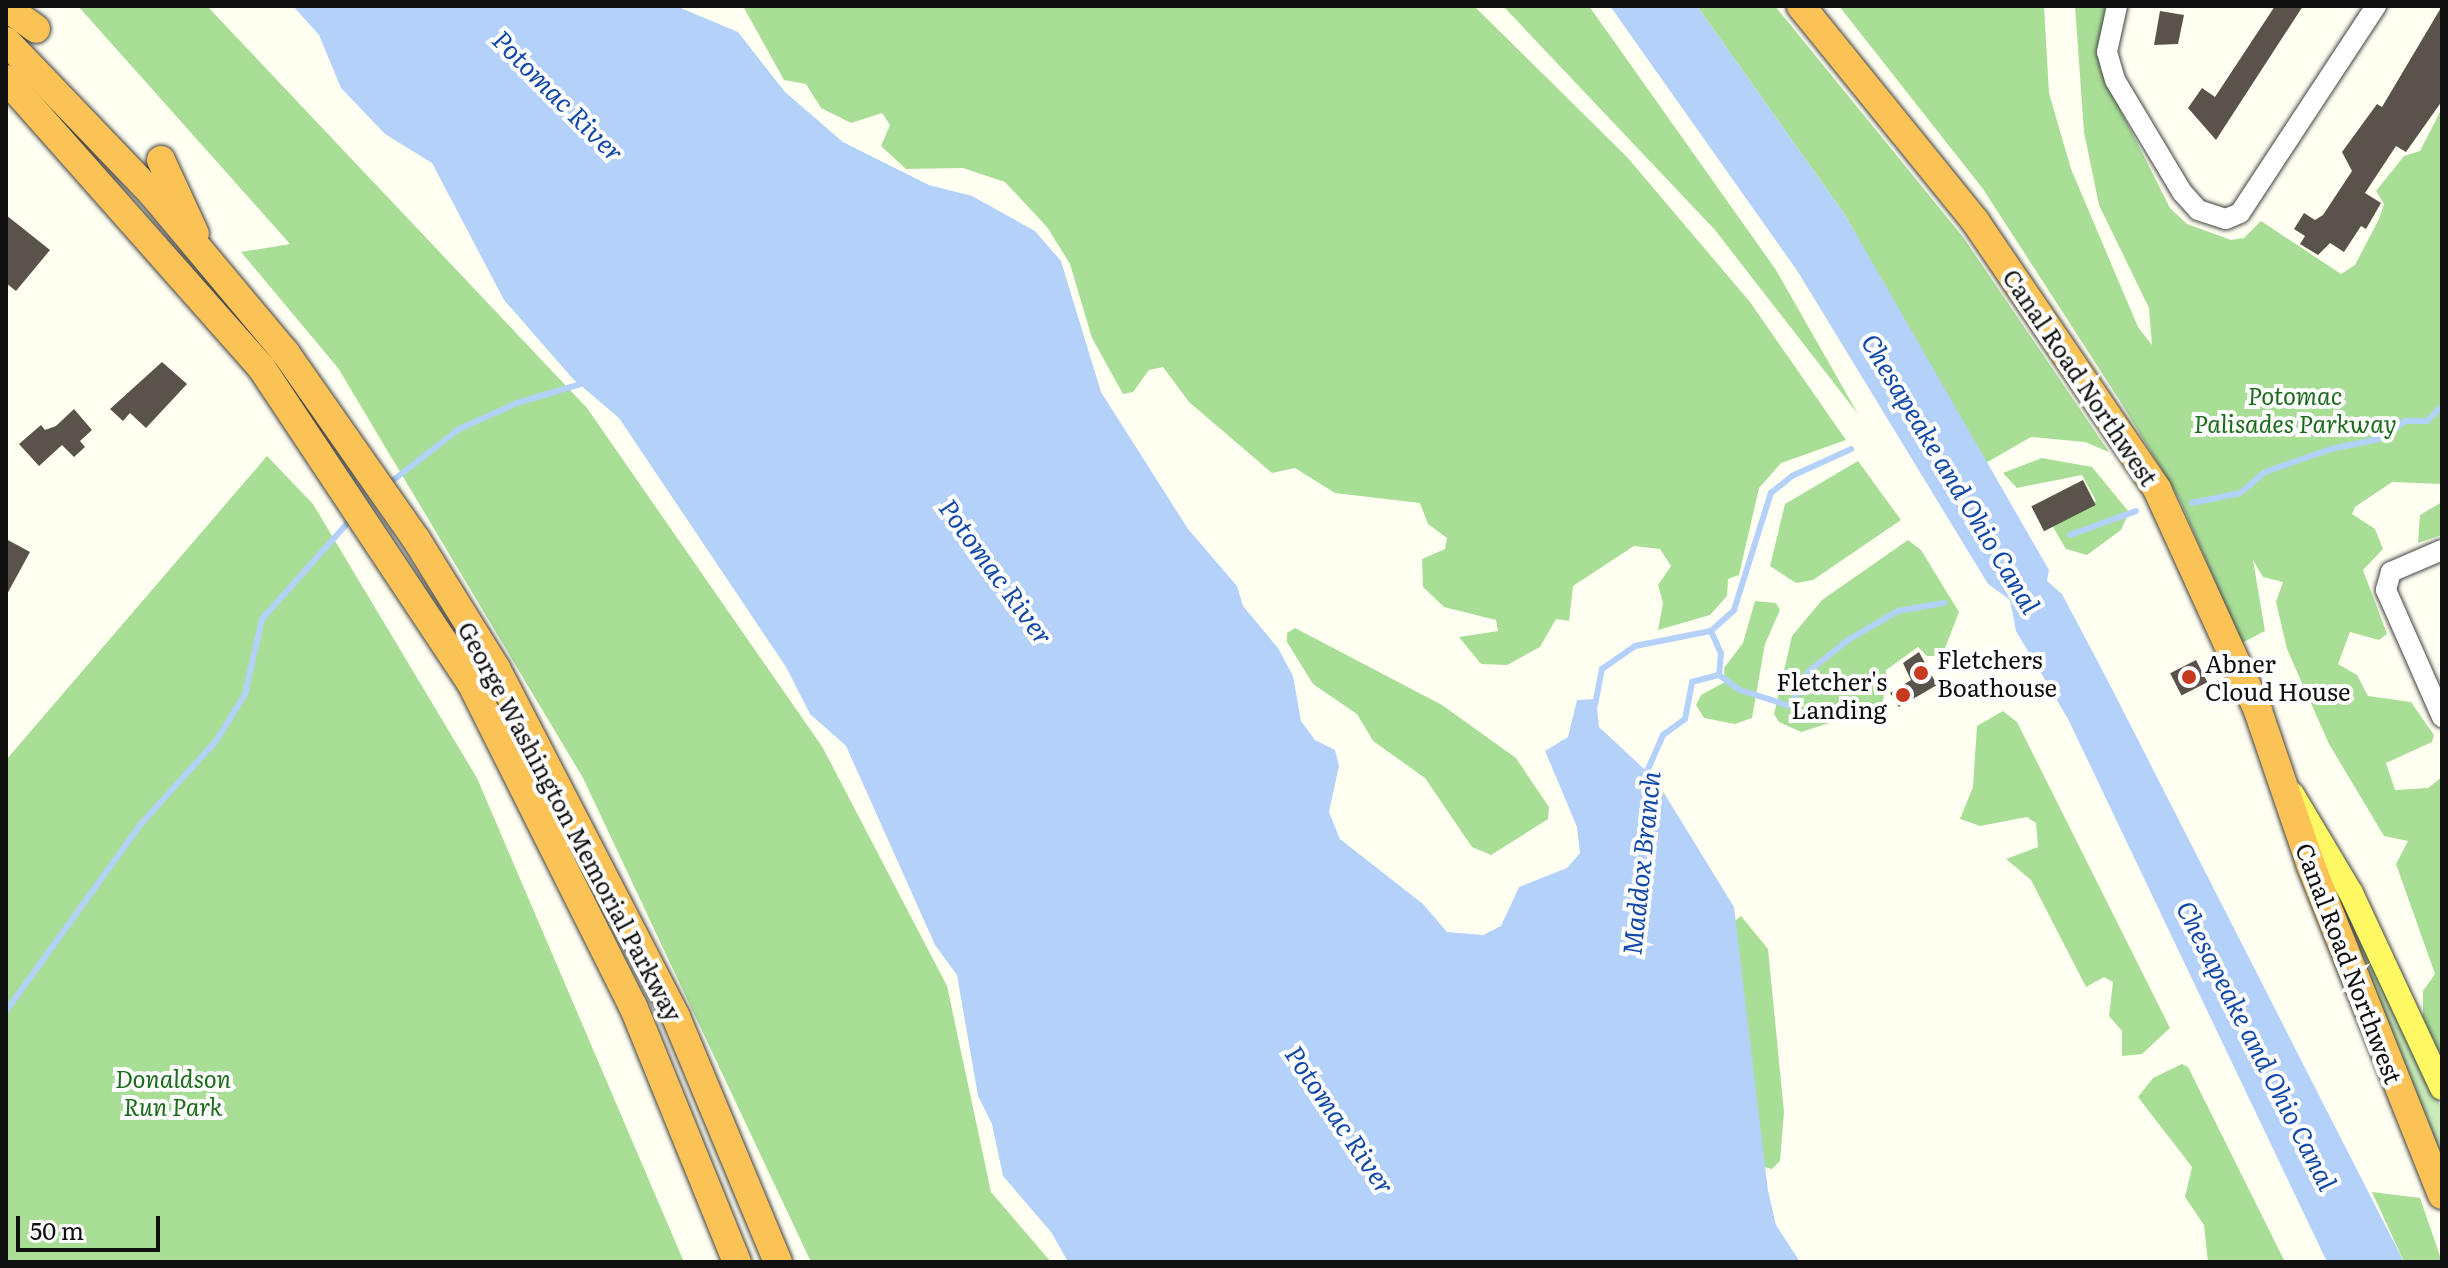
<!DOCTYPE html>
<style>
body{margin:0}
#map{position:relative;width:2448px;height:1268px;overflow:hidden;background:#fffff2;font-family:Literata,serif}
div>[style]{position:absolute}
.green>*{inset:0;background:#c9ecb9}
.forest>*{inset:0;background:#a9de97}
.water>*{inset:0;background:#b4d1f9}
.stream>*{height:6px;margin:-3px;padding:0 3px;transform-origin:3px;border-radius:3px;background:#b4d1f9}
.building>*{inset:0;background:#59534b;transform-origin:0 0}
.roads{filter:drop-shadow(0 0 2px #434343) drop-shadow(0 0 2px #434343)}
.minor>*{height:20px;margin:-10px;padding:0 10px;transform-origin:10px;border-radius:10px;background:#fff}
.major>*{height:24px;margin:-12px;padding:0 12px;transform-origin:12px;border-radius:12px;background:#fef863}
.highway>*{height:28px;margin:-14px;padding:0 14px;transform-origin:14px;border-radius:14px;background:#fbc255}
.dots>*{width:22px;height:22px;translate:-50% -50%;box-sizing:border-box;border:4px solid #fff;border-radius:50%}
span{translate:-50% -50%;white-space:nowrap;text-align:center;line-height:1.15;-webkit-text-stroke:8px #fff;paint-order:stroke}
.street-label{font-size:24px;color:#101010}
.park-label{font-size:24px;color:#1c6c1c;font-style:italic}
.poi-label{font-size:24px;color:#101010}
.left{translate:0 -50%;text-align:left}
.right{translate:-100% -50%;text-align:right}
.water-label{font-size:26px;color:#1148a9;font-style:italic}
.frame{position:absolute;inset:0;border:8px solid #101010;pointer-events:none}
.scale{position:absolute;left:16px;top:1216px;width:144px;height:36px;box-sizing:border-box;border:4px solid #101010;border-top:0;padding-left:10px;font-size:24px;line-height:28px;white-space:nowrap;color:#101010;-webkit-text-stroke:6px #fff;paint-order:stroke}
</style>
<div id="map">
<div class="green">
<i style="clip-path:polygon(2338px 896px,2442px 1109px,2442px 1162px)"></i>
</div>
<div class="forest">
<i style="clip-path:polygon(78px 6px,207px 6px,587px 408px,823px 748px,947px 986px,991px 1192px,1051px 1262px,811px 1262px,583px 778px,338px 368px,241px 252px,290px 244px)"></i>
<i style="clip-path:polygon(743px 6px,1474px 6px,1627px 157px,1750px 302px,1846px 440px,1781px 463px,1759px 488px,1739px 575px,1728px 579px,1727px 596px,1710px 615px,1658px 630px,1663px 603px,1658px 585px,1671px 566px,1660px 549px,1634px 546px,1573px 586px,1569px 621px,1556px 619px,1540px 647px,1507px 665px,1481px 664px,1459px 637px,1498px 631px,1496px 620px,1444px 607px,1423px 587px,1422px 559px,1445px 549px,1447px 538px,1428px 524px,1420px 503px,1335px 493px,1295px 468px,1272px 473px,1189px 402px,1163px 367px,1149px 370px,1133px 392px,1123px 394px,1092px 338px,1070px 264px,1047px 227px,1005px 182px,963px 168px,906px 169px,881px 146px,890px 125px,882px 113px,851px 123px,821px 108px,806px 84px,784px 80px)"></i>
<i style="clip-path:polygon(1503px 6px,1589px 6px,1776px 270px,1858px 414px,1715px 230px)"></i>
<i style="clip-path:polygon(1697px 6px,1775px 6px,1963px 237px,2109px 452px,2085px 442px,2031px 437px,1984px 464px,1845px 215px)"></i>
<i style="clip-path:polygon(1839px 6px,2044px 6px,2049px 93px,2071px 169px,2138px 327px,2152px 345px,2149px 308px,2099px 205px,2084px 132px,2075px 6px,2105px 6px,2100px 69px,2170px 208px,2187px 224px,2231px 240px,2244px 238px,2261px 221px,2341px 274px,2355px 265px,2379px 219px,2384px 204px,2376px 191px,2404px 156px,2420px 151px,2442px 108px,2442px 484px,2392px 482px,2355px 507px,2352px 514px,2375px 529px,2383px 549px,2363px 570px,2387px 634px,2379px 640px,2350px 632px,2338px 664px,2357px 675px,2368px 696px,2411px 702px,2434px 735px,2432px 742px,2386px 763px,2395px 790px,2428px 788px,2442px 777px,2442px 1058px,2423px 1017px,2423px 991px,2435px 974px,2396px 864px,2408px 841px,2384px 836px,2329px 744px,2287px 649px,2276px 602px,2283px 582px,2263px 577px,2253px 560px,2265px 631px,2242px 643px,2179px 498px,2120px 401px,1983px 189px)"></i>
<i style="clip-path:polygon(267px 456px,313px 504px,477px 778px,684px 1262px,6px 1262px,6px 760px)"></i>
<i style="clip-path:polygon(2042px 458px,2092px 467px,2129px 512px,2121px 530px,2087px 555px,2066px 549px,2053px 527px,2096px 501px,2082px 475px,2017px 488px,2003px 473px)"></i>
<i style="clip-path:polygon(1858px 461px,1901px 520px,1813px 580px,1796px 583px,1770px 566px,1785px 504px)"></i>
<i style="clip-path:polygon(2442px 502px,2442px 535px,2418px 543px,2420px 515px)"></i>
<i style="clip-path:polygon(1908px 540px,1921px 550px,1959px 612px,1942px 656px,1927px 656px,1918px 647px,1886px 670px,1883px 706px,1801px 732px,1779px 722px,1774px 714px,1792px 636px,1822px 600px)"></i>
<i style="clip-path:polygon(1755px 601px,1776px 603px,1780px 610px,1765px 644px,1752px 718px,1735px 724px,1704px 718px,1696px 705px,1701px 695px,1725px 682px,1724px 668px,1743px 643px)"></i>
<i style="clip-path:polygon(1295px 628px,1442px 705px,1516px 758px,1549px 807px,1548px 819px,1491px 855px,1472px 847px,1425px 778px,1373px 741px,1357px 714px,1313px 684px,1287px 642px,1287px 633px)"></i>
<i style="clip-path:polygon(2003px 711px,2017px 722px,2170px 1028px,2142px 1054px,2122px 1056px,2122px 1031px,2109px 1016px,2113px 982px,2104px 977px,2086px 987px,2031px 880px,2006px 859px,2038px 847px,2036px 823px,2027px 817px,1980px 826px,1960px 819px,1973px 787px,1977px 726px)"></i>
<i style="clip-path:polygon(1741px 916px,1768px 949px,1784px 1112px,1780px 1161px,1772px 1169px,1764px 1167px,1746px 1041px,1735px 921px)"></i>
<i style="clip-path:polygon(2182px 1064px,2188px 1067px,2285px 1262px,2208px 1262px,2204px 1225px,2185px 1197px,2192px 1167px,2138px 1097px,2153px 1078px)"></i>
<i style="clip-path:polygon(2372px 1192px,2420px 1198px,2442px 1262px,2404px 1262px)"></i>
</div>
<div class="water">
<i style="clip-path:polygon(293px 6px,676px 6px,738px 32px,785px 92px,843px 142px,929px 185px,972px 196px,1035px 231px,1061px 261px,1101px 392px,1188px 529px,1237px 586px,1243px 606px,1278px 648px,1293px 676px,1301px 721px,1315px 740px,1335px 750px,1339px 766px,1329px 812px,1340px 839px,1423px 904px,1447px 932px,1483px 935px,1501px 926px,1519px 887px,1567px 868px,1580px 853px,1577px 827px,1545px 751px,1568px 737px,1577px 700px,1596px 699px,1599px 727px,1656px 780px,1734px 907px,1768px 1191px,1776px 1225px,1800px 1262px,1068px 1262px,1051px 1232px,1003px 1176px,992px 1124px,978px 1096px,957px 975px,935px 945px,846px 746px,810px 714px,786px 667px,619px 418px,573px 379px,504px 300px,432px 163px,385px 134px,341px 88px,319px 35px)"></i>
<i style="clip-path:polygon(1610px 6px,1697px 6px,1845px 215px,2049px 570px,2047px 581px,2062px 594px,2108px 681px,2404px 1262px,2327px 1262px,2068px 719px,2016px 631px,2010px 600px,1988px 584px,1798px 272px)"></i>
</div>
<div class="stream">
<i style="left:387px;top:485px;width:91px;rotate:-37.9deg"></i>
<i style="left:459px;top:429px;width:64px;rotate:-24.1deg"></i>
<i style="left:517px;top:403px;width:67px;rotate:-16.5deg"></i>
<i style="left:2192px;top:503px;width:49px;rotate:-11.8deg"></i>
<i style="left:2240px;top:493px;width:33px;rotate:-40deg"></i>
<i style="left:2265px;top:472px;width:70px;rotate:-19.2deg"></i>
<i style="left:2331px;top:449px;width:54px;rotate:-11.7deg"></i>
<i style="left:2384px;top:438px;width:27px;rotate:-39deg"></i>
<i style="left:2405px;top:421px;width:22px"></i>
<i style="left:2427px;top:421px;width:21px;rotate:-45deg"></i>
<i style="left:2070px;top:535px;width:70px;rotate:-20deg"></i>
<i style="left:1711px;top:631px;width:24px;rotate:66deg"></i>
<i style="left:1721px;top:653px;width:22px;rotate:95deg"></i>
<i style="left:1595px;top:705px;width:37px;rotate:-79deg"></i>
<i style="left:1602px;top:669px;width:40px;rotate:-34.9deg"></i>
<i style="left:1635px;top:646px;width:77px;rotate:-11.2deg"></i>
<i style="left:1711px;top:631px;width:31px;rotate:-42deg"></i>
<i style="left:1734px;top:610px;width:123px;rotate:-72.5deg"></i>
<i style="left:1771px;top:493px;width:27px;rotate:-39deg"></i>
<i style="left:1792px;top:476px;width:65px;rotate:-24.6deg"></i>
<i style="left:1645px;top:776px;width:45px;rotate:-66.3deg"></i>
<i style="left:1663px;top:735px;width:27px;rotate:-36deg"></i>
<i style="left:1685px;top:719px;width:38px;rotate:-79deg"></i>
<i style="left:1692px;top:682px;width:28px;rotate:-15deg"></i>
<i style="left:1719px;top:675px;width:26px;rotate:36deg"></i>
<i style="left:1740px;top:690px;width:52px;rotate:17.7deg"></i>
<i style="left:1790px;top:706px;width:38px;rotate:-62deg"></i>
<i style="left:1808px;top:672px;width:51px;rotate:-38.7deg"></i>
<i style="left:1848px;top:640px;width:58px;rotate:-30.1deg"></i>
<i style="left:1898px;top:611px;width:47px;rotate:-9.9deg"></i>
<i style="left:6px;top:1011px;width:229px;rotate:-54.2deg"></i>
<i style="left:140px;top:825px;width:113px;rotate:-47.9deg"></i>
<i style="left:216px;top:741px;width:55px;rotate:-58.3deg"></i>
<i style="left:245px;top:694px;width:77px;rotate:-77.2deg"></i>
<i style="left:262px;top:619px;width:137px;rotate:-48.3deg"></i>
</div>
<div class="building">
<i style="clip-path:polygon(2275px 6px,2303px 6px,2216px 140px,2188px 108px,2202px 88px,2215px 97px)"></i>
<i style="clip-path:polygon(2442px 6px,2442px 101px,2406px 152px,2396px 146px,2365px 193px,2381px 203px,2366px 229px,2361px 226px,2344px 252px,2330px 243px,2318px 255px,2300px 244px,2305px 236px,2294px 229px,2304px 213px,2315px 220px,2323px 215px,2352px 171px,2342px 152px,2377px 104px,2382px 107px)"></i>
<i style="clip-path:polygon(2160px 11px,2184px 15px,2178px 44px,2154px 45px)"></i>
<i style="clip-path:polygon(6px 215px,50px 250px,16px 291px,6px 283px)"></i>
<i style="clip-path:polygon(162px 362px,187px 384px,146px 428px,130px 413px,123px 421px,110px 409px)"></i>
<i style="clip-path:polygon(74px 409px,92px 430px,80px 441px,85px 447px,74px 457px,62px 445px,39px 466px,19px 444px,41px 425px,45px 430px,56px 426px)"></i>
<i style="left:2083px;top:480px;width:28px;height:58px;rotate:63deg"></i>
<i style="clip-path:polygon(6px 539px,30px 552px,6px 596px)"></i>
<i style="clip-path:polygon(1919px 652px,1937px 685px,1899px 707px,1890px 693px,1911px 680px,1903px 663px)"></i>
<i style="left:2196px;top:660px;width:25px;height:29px;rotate:63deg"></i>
</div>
<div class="roads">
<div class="minor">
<i style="left:2117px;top:6px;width:47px;rotate:102.3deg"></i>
<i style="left:2107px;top:52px;width:29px;rotate:74deg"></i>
<i style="left:2115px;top:80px;width:131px;rotate:59.1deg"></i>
<i style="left:2182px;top:192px;width:24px;rotate:48deg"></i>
<i style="left:2198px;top:210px;width:29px;rotate:18deg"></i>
<i style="left:2226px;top:219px;width:15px;rotate:-23deg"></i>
<i style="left:2240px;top:213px;width:248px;rotate:-56.7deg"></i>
<i style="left:2442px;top:550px;width:56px;rotate:156.7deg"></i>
<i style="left:2391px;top:572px;width:19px;rotate:106deg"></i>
<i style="left:2386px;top:590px;width:139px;rotate:66.2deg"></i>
</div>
<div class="major">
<i style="left:2292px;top:794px;width:115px;rotate:59.2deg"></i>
<i style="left:2351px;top:893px;width:215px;rotate:65deg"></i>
</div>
<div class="highway">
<i style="left:1801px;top:6px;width:277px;rotate:51deg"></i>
<i style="left:1975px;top:221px;width:324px;rotate:55.8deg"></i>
<i style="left:2157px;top:489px;width:244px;rotate:65.5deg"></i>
<i style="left:2258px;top:711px;width:164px;rotate:71.1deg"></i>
<i style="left:2311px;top:866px;width:354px;rotate:68.3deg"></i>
<i style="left:6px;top:7px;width:37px;rotate:36deg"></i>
<i style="left:6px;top:41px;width:209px;rotate:46.2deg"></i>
<i style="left:151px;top:192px;width:209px;rotate:50.1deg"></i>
<i style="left:285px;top:352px;width:228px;rotate:55deg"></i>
<i style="left:416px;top:539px;width:152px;rotate:58.2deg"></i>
<i style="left:496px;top:668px;width:393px;rotate:62.7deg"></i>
<i style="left:676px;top:1017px;width:265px;rotate:67.4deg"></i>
<i style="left:6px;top:79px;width:385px;rotate:48.5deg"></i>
<i style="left:261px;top:367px;width:377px;rotate:56.4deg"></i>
<i style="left:470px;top:681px;width:364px;rotate:63.4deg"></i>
<i style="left:633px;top:1006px;width:276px;rotate:67.9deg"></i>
<i style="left:161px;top:160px;width:81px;rotate:65.3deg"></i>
</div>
</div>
<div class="dots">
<i style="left:1921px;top:673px;background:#c73a20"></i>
<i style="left:2189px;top:677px;background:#c73a20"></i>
<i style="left:1903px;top:695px;background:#c73a20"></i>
</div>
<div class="street-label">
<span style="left:2081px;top:377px;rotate:56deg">Canal Road Northwest</span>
<span style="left:571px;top:821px;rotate:62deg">George Washington Memorial Parkway</span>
<span style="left:2350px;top:963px;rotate:69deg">Canal Road Northwest</span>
</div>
<div class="park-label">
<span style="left:2295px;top:409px">Potomac<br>Palisades Parkway</span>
<span style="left:173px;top:1092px">Donaldson<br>Run Park</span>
</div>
<div class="poi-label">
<span class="left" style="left:1937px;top:673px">Fletchers<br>Boathouse</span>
<span class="left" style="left:2205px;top:677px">Abner<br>Cloud House</span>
<span class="right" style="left:1887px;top:695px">Fletcher's<br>Landing</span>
</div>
<div class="water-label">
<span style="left:559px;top:95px;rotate:45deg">Potomac River</span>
<span style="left:1952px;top:473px;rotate:59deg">Chesapeake and Ohio Canal</span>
<span style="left:997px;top:571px;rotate:54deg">Potomac River</span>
<span style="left:1640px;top:863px;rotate:-84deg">Maddox Branch</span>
<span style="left:2258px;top:1045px;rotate:63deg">Chesapeake and Ohio Canal</span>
<span style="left:1341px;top:1119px;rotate:56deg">Potomac River</span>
</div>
<div class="frame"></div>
<div class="scale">50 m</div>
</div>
